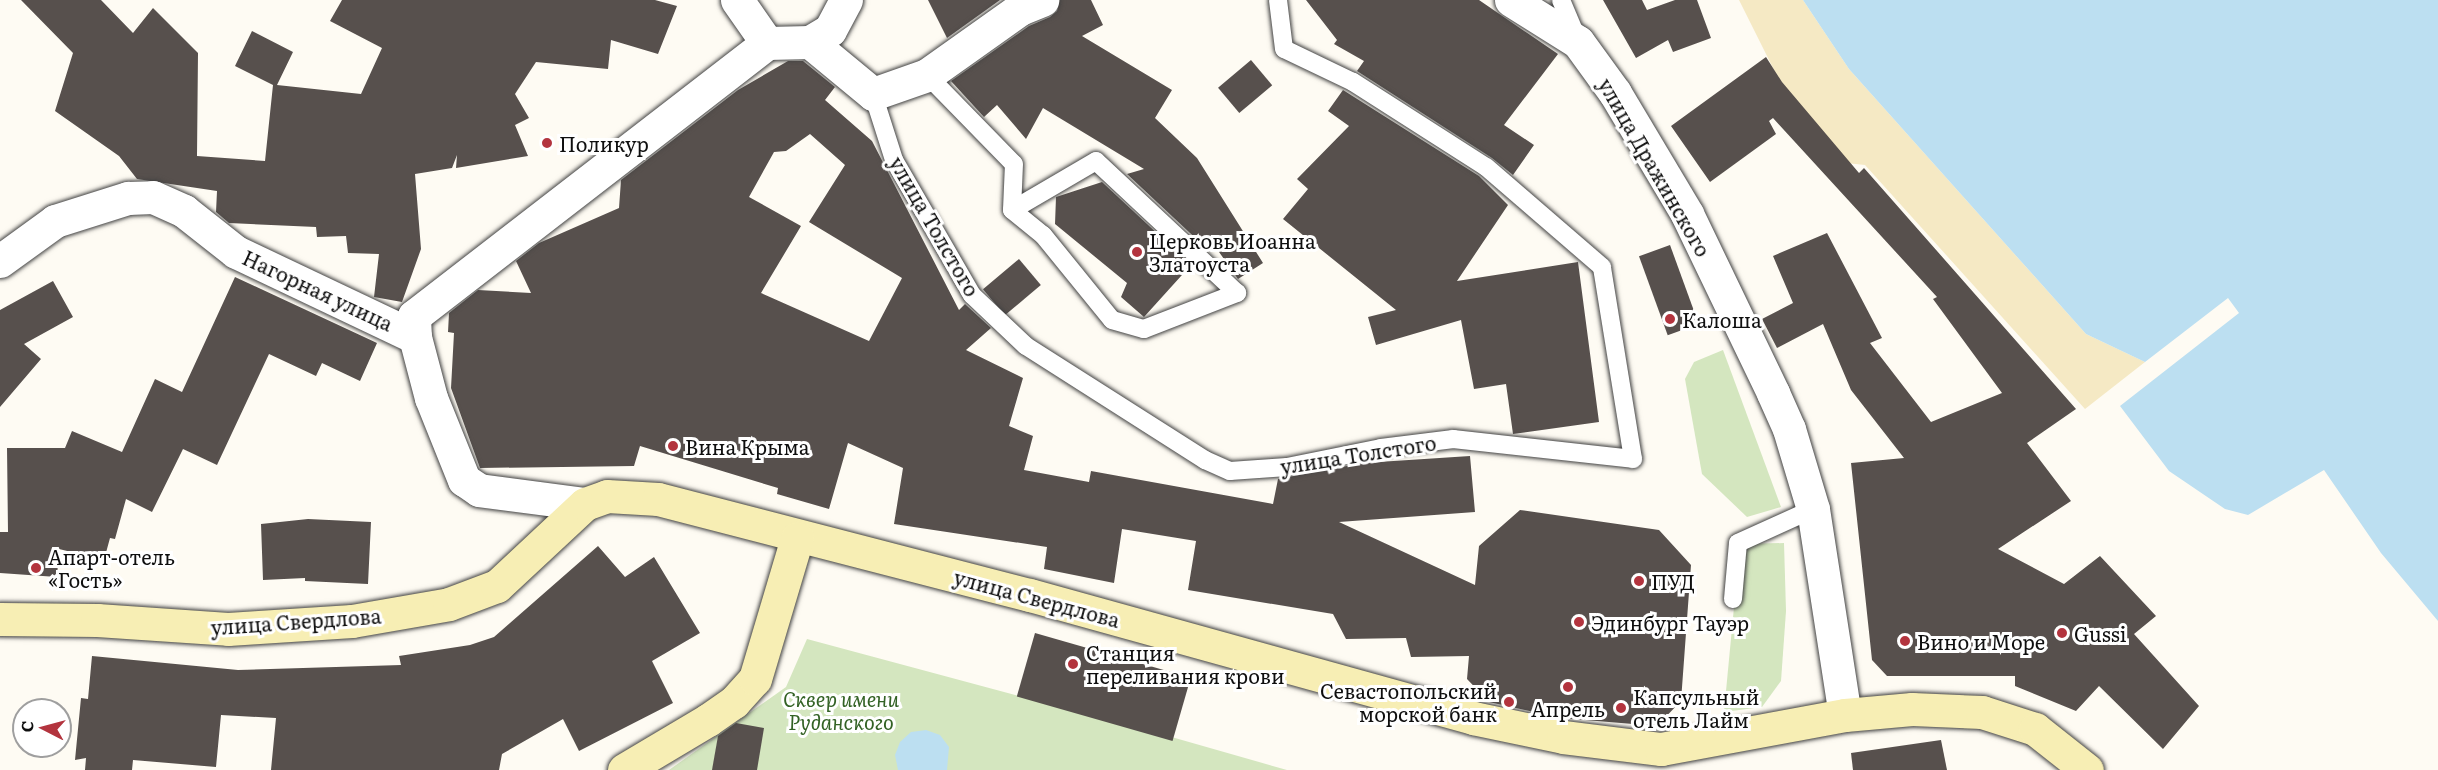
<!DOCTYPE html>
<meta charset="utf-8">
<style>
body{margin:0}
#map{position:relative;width:2438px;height:770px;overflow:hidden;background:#fefbf3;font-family:Literata,serif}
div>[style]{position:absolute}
.green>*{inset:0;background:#d4e6bf}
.sand>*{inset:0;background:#f5e9c4}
.water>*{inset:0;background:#bcdff1}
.building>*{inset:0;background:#57504d;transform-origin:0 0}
.roads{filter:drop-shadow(0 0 2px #424242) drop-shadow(0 0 2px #424242)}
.service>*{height:18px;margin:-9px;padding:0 9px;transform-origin:9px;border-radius:9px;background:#fff}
.minor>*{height:33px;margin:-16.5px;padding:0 16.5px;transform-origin:16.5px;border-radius:16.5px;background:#fff}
.secondary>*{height:33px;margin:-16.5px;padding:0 16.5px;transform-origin:16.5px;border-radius:16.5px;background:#f7eeb4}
.dots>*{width:16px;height:16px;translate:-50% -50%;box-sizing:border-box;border:3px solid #fff;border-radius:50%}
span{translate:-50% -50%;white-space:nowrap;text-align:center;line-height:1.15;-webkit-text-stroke:6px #fff;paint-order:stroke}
.poi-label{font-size:20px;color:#0f0f0f}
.left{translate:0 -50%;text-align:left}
.right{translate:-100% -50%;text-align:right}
.street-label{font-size:20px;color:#0f0f0f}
.park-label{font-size:20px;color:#336225;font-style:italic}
.north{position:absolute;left:12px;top:698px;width:60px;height:60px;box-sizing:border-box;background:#fff;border:2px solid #9f9f9f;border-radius:50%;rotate:276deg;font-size:16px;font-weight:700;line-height:24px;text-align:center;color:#0f0f0f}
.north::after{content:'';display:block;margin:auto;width:21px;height:27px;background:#b3343e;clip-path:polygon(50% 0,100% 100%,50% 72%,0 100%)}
</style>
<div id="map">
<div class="green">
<i style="clip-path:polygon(1723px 350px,1781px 507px,1747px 517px,1702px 474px,1685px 379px,1694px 362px)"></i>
<i style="clip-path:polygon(1784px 543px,1786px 611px,1781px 681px,1762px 707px,1724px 712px,1740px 544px)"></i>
<i style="clip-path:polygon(807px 639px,1175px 738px,1287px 770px,669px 770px,786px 687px)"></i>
</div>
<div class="sand">
<i style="clip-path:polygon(1739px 0,1803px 0,1849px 69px,2086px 334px,2145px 362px,2085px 409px,1865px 165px,1846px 163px,1783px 88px)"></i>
</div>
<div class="water">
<i style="clip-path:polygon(1803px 0,2438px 0,2438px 621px,2381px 553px,2324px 470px,2248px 515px,2225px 509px,2169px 471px,2120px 406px,2239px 313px,2228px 298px,2145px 362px,2086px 334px,1849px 69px)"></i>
<i style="clip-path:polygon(926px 730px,940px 735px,949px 747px,947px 770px,898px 770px,895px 755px,900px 742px,911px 732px)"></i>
</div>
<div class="building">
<i style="clip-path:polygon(21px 0,101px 0,133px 33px,153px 8px,198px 53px,197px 156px,265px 161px,273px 85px,235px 66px,252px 31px,293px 52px,277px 85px,361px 94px,382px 48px,330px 21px,342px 0,655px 0,677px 6px,658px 54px,611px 40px,608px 69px,536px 62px,515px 94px,529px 118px,515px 125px,528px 156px,456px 168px,457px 155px,452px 168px,415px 174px,421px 249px,402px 302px,374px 297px,379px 254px,348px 253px,346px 236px,317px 237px,316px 227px,229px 223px,216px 212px,217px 191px,137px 179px,119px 156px,55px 111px,73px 53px)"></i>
<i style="clip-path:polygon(928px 0,1000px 0,947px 38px)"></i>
<i style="clip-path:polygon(1060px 0,1091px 0,1103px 25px,1082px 36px,1172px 90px,1155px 118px,1197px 158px,1263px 263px,1238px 279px,1212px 242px,1206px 248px,1127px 174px,1144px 169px,1043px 108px,1026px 139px,997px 105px,984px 117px,951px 81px,1029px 26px,1050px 17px,1057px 11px)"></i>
<i style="clip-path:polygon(1306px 0,1479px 0,1558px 54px,1504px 125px,1534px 145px,1513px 175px,1492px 158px,1357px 71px,1364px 61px,1334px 44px,1337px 40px)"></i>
<i style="clip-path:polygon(1603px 0,1642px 0,1647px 10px,1675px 0,1697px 0,1711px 38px,1673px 52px,1668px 40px,1636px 58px)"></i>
<i style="clip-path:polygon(1766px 57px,1782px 82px,1859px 173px,1864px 168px,2076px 409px,2027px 443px,2071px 501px,1998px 549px,2064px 584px,2100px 556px,2156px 616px,2134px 634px,2199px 706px,2163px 749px,2099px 686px,2076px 711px,2015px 686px,2015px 676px,1887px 676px,1872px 660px,1851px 463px,1904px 458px,1851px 390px,1823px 324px,1777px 348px,1762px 319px,1793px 303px,1773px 256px,1827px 233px,1882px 338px,1870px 343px,1931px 422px,2002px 393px,1933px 299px,1937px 297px,1773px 118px,1769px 121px,1776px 134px,1710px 182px,1671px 126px)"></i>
<i style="left:1251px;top:60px;width:33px;height:43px;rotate:50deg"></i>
<i style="clip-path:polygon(evenodd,788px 61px,803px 61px,835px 87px,825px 100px,872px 141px,959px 310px,965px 304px,991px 328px,966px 350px,1023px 378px,1009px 426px,1033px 436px,1024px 470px,1089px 482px,1091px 471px,1273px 504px,1278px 479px,1363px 463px,1470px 456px,1475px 512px,1339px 522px,1475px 585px,1479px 546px,1520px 510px,1659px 530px,1691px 565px,1681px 701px,1657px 726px,1561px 718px,1489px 702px,1467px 679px,1469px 656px,1411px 657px,1406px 638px,1346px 639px,1333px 614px,1188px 590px,1196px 541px,1122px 529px,1114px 583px,1044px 569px,1047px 547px,894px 524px,903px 468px,848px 443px,829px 509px,777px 494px,778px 488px,640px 446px,634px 466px,480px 468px,451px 388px,454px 333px,448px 332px,449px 313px,478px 290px,531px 293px,516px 261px,539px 243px,619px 208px,621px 180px,738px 90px,788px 61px,810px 134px,845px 165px,809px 222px,902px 278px,869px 341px,761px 293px,801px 226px,749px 197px,774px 152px,786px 151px,810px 134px)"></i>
<i style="clip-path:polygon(1343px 90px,1479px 176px,1508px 205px,1457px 281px,1578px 262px,1599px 422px,1513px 434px,1506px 384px,1474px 389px,1461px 320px,1376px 345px,1368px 317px,1396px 310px,1283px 219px,1308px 189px,1297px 179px,1349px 126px,1328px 111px)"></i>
<i style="clip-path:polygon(1102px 182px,1191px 265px,1144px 317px,1121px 297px,1127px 283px,1055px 224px,1056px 197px)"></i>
<i style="left:1670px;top:245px;width:84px;height:33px;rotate:70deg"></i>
<i style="left:1019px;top:259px;width:34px;height:47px;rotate:50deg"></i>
<i style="clip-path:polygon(235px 277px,377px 343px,360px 381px,322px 363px,316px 376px,269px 354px,217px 465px,183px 449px,152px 512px,126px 499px,115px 539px,110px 538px,104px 560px,59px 549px,57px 577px,0 573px,0 532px,8px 532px,7px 448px,65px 448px,72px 431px,122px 452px,155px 379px,182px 392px)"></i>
<i style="clip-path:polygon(53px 281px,73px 317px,24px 344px,41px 359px,0 407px,0 310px)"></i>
<i style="clip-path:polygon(308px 519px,371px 522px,368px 584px,305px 581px,305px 578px,263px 580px,261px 524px)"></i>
<i style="clip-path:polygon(598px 546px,625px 577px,654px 557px,700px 633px,652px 661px,673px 703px,579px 751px,563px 719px,502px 754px,499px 770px,271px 770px,276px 718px,221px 715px,216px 767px,133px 760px,132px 770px,85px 770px,86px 758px,75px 760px,81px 698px,88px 699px,92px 656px,238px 670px,401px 665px,399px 656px,470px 645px,494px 637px)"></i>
<i style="left:1035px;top:633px;width:162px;height:66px;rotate:16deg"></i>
<i style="clip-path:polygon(736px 723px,764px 728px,757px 770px,712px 770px,718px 736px)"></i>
<i style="clip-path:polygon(1941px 740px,1947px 770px,1853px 770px,1851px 753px)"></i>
</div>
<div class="roads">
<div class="service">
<i style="left:1561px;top:0;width:41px;rotate:67.2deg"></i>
<i style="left:927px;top:75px;width:124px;rotate:45.7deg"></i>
<i style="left:1014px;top:164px;width:46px;rotate:92.5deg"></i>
<i style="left:1012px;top:210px;width:40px;rotate:39deg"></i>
<i style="left:1043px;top:235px;width:109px;rotate:50.9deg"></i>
<i style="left:1112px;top:320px;width:33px;rotate:16deg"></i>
<i style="left:1144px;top:329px;width:100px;rotate:-21.2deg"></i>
<i style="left:1237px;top:293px;width:193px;rotate:-136.9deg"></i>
<i style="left:1096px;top:161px;width:97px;rotate:149.7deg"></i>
<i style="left:873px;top:94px;width:69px;rotate:72.3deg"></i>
<i style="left:894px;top:160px;width:156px;rotate:60deg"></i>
<i style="left:972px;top:295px;width:74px;rotate:43.4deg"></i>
<i style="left:1026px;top:346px;width:212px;rotate:32.5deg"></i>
<i style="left:1205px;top:460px;width:27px;rotate:24deg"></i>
<i style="left:1230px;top:471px;width:57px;rotate:-4deg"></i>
<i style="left:1287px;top:467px;width:96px;rotate:-11.4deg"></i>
<i style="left:1381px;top:448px;width:73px;rotate:-7.1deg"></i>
<i style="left:1453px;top:439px;width:181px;rotate:6.3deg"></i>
<i style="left:1633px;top:459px;width:194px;rotate:-99.2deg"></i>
<i style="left:1602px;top:267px;width:153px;rotate:-139.2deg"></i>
<i style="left:1486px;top:167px;width:158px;rotate:-147.4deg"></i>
<i style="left:1353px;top:82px;width:76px;rotate:-154.4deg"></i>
<i style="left:1284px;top:49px;width:49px;rotate:-97deg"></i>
<i style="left:1733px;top:599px;width:56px;rotate:-84.9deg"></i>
<i style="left:1738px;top:543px;width:82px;rotate:-24.4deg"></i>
</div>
<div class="minor">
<i style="left:737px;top:0;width:52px;rotate:55.1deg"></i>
<i style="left:1511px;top:0;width:79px;rotate:32.1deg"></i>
<i style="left:1578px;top:42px;width:63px;rotate:54deg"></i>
<i style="left:1615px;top:93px;width:141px;rotate:59.2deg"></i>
<i style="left:1687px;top:214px;width:199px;rotate:64.3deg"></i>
<i style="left:1773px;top:393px;width:39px;rotate:66deg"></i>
<i style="left:1789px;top:429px;width:84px;rotate:73.3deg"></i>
<i style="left:1813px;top:509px;width:208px;rotate:81.2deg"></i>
<i style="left:810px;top:42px;width:23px;rotate:-31deg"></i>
<i style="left:830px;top:30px;width:34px;rotate:-62deg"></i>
<i style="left:0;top:261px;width:68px;rotate:-36deg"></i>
<i style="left:55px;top:221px;width:77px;rotate:-17.5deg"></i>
<i style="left:128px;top:198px;width:25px;rotate:-2deg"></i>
<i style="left:153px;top:197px;width:34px;rotate:24deg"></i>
<i style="left:184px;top:211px;width:66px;rotate:38.3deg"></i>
<i style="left:236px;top:252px;width:198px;rotate:25.4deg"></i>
<i style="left:585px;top:504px;width:107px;rotate:-172.5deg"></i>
<i style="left:479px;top:490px;width:18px;rotate:-146deg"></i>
<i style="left:464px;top:480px;width:88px;rotate:-111.9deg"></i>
<i style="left:431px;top:398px;width:63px;rotate:-104.7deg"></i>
<i style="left:415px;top:337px;width:21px;rotate:-93deg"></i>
<i style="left:414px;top:316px;width:446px;rotate:-37.7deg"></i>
<i style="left:767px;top:43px;width:43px;rotate:-1.3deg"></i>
<i style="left:810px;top:42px;width:82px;rotate:39.5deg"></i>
<i style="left:873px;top:94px;width:57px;rotate:-19.4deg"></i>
<i style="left:927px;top:75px;width:114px;rotate:-35.4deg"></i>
<i style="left:1020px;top:9px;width:24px;rotate:-22deg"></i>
</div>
<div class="secondary">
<i style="left:0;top:619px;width:97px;rotate:0.6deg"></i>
<i style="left:97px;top:620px;width:131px;rotate:3.9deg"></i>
<i style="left:228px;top:629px;width:124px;rotate:-3.7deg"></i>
<i style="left:352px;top:621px;width:98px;rotate:-9.9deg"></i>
<i style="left:449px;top:604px;width:51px;rotate:-20.6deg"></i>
<i style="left:497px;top:586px;width:120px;rotate:-43deg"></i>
<i style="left:585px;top:504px;width:23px;rotate:-20deg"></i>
<i style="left:607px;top:496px;width:51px;rotate:3.4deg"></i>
<i style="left:658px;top:499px;width:384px;rotate:14.5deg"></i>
<i style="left:1030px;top:595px;width:460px;rotate:15.5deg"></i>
<i style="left:1473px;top:718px;width:92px;rotate:11.9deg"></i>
<i style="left:1563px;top:737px;width:99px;rotate:7deg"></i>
<i style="left:1661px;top:749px;width:187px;rotate:-10.5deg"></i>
<i style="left:1845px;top:715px;width:67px;rotate:-5.1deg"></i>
<i style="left:1912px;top:709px;width:70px;rotate:2.5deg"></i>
<i style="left:1982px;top:712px;width:56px;rotate:17.8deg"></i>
<i style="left:2035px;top:729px;width:66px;rotate:38.3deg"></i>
<i style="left:624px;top:770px;width:98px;rotate:-30.8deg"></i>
<i style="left:708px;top:720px;width:32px;rotate:-35deg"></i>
<i style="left:734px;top:702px;width:31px;rotate:-48deg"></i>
<i style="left:755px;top:679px;width:147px;rotate:-73.4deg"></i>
</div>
</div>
<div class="dots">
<i style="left:547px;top:143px;background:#b3343e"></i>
<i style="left:1137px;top:252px;background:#b3343e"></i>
<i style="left:1670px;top:319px;background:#b3343e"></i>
<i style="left:673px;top:446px;background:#b3343e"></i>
<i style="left:36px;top:568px;background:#b3343e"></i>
<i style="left:1639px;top:581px;background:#b3343e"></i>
<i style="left:1579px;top:622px;background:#b3343e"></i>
<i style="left:2062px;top:633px;background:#b3343e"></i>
<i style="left:1905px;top:641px;background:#b3343e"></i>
<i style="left:1073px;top:664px;background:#b3343e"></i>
<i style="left:1568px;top:687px;background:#b3343e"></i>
<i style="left:1509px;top:702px;background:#b3343e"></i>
<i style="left:1621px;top:708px;background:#b3343e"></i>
</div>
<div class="poi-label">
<span class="left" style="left:559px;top:143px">Поликур</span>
<span class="left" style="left:1149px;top:252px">Церковь Иоанна<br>Златоуста</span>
<span class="left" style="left:1682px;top:319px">Калоша</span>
<span class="left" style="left:685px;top:446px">Вина Крыма</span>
<span class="left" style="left:48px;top:568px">Апарт-отель<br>«Гость»</span>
<span class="left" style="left:1651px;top:581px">ПУД</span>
<span class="left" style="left:1591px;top:622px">Эдинбург Тауэр</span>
<span class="left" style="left:2074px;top:633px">Gussi</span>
<span class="left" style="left:1917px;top:641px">Вино и Море</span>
<span class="left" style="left:1086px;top:664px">Станция<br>переливания крови</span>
<span class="right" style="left:1497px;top:702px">Севастопольский<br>морской банк</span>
<span class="left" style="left:1633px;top:708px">Капсульный<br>отель Лайм</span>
<span style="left:1568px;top:708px">Апрель</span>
</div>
<div class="street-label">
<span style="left:1655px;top:167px;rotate:60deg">улица Дражинского</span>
<span style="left:935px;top:226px;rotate:60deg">улица Толстого</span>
<span style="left:318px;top:290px;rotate:25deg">Нагорная улица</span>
<span style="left:1358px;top:454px;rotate:-9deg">улица Толстого</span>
<span style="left:1037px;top:598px;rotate:15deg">улица Свердлова</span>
<span style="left:296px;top:621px;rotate:-4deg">улица Свердлова</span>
</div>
<div class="park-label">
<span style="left:841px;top:710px">Сквер имени<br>Руданского</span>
</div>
<div class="north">С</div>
</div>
